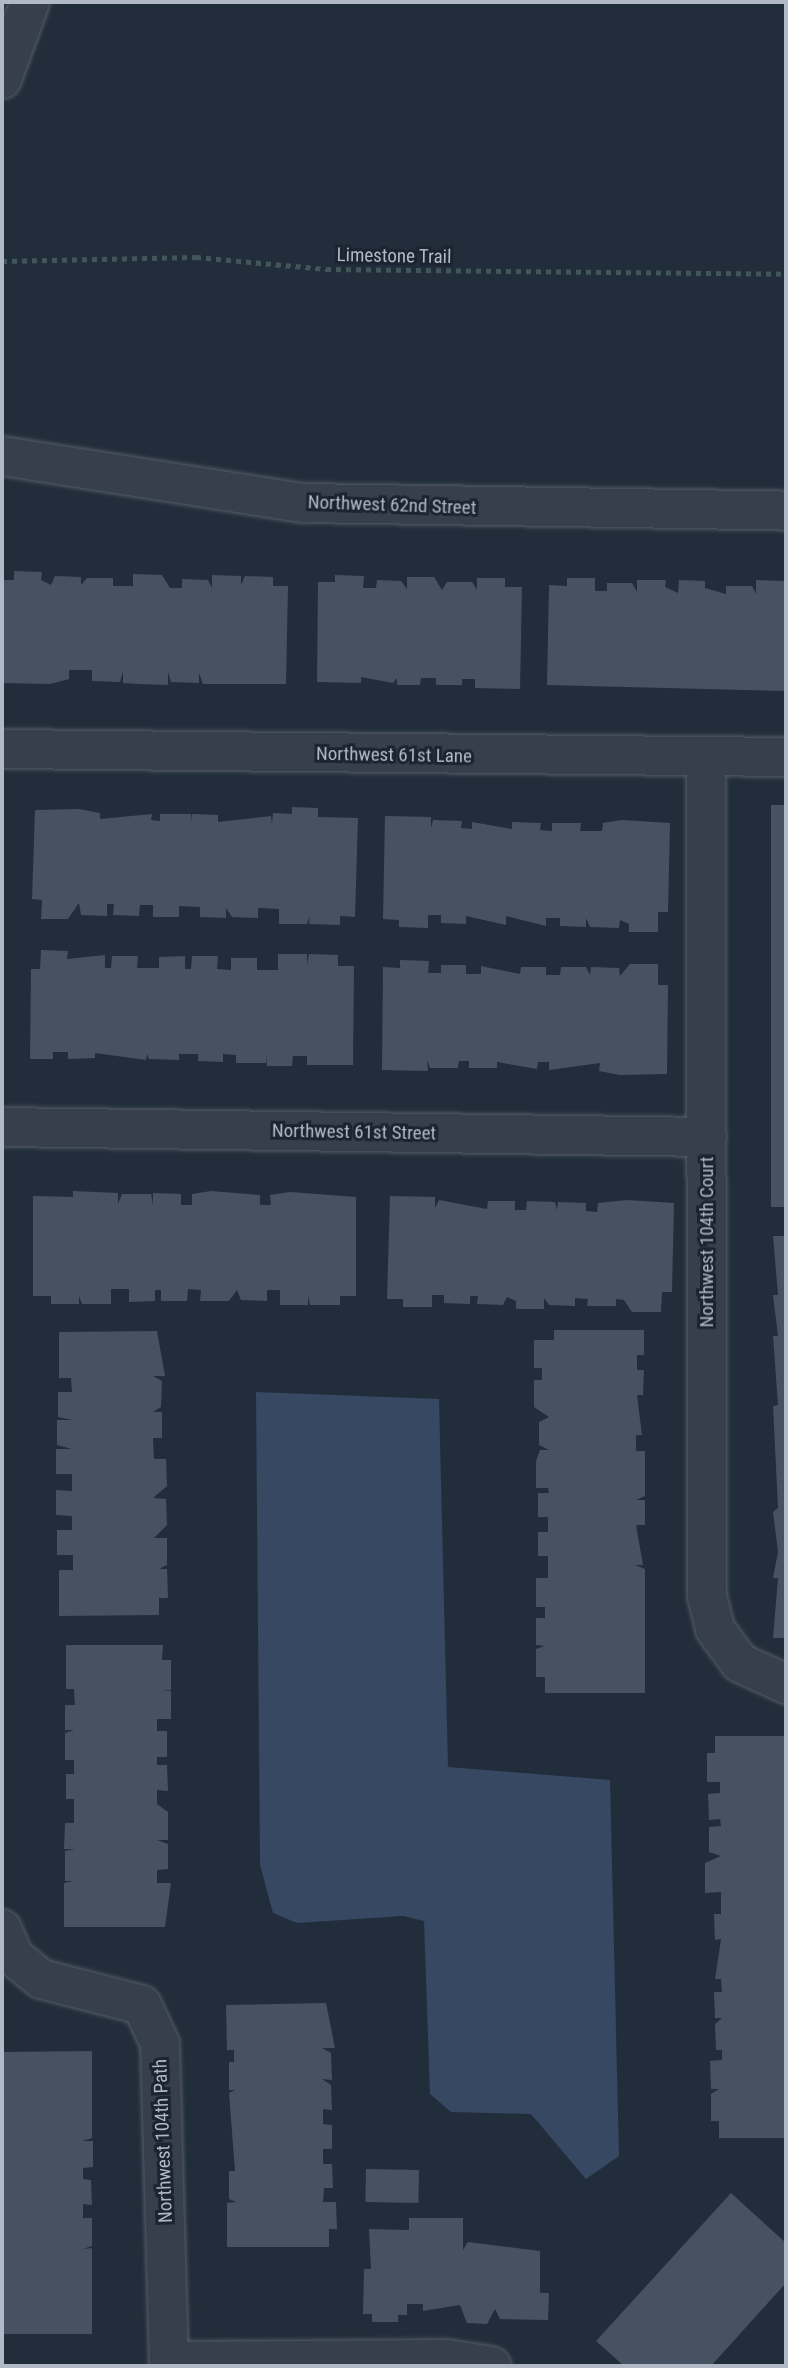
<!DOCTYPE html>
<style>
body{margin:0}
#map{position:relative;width:788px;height:2368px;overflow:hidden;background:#222d3b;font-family:"Roboto Condensed",sans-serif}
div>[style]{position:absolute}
.water>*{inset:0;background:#364862}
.building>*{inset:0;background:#465262;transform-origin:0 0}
.path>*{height:4.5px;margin-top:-2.25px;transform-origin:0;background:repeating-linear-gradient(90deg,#425659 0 5px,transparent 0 10px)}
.roads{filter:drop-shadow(0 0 2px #545c69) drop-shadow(0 0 2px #545c69)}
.minor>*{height:38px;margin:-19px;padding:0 19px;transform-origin:19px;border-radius:19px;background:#363f4b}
span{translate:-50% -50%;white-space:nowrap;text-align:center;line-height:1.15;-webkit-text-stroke:6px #1b2430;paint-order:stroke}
.street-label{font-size:19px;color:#b1b9c7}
.frame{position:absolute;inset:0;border:4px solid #b1b9c7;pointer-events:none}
</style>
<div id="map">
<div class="water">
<i style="clip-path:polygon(256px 1392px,439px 1399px,448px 1767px,610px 1780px,619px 2156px,586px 2179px,531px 2114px,451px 2112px,430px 2094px,424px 1921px,403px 1916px,297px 1923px,273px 1913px,260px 1865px)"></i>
</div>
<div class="building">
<i style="clip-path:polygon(14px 571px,42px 572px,41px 580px,51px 585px,55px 576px,81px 577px,81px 585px,87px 578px,113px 578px,113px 586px,133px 586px,133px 574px,162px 575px,170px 588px,182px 588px,182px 579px,208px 580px,212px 588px,212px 575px,241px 576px,241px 585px,245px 576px,273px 577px,273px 586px,288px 586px,286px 684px,203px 684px,199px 673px,199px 683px,171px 682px,168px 672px,168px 685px,140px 684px,123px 683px,123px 671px,120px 682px,92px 681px,92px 670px,69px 670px,69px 679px,50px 684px,2px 683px,2px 580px,14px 580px)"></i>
<i style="clip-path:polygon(335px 575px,364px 576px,363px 588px,376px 588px,377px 580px,401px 581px,407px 589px,407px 577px,434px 577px,442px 590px,447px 582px,472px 582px,477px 590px,477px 578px,505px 578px,505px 587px,522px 587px,520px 689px,475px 688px,475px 679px,462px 679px,462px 685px,436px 685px,436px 678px,421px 678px,420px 685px,397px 685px,397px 678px,393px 683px,361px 677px,361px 683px,317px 682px,318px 582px,335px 582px)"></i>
<i style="clip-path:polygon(567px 578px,595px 578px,595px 591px,607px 591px,607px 583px,632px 583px,637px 592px,637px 580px,666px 580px,665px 587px,678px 593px,679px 580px,705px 581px,705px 588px,726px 594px,726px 586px,752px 586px,756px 594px,756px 580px,784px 581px,786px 691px,547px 685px,549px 585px,567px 586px)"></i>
<i style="left:771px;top:805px;width:15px;height:402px"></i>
<i style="clip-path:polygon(292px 807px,318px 808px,318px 817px,358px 818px,355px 917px,340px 916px,340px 925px,309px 924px,310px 916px,307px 924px,279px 924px,279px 909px,258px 908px,258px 918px,232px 917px,226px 908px,226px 918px,200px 917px,200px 907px,179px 906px,179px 917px,153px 917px,153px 905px,140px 905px,139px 916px,113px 915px,114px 904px,107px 904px,107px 916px,81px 915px,79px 903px,68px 919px,41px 919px,42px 900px,32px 899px,35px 810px,79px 809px,100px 813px,100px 819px,152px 814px,151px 820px,160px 821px,160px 814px,191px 814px,191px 821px,192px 814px,218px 815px,218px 822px,271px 816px,272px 824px,273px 813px,292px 814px)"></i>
<i style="clip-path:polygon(385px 816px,431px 817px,431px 828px,433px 820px,462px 821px,461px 828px,472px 829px,472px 822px,512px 829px,512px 822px,541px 823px,540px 830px,552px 831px,552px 823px,581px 823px,580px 831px,602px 831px,603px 823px,622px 820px,670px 823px,668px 912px,658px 912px,658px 932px,629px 932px,629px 924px,620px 920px,619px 928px,590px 927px,586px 918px,586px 927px,560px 926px,560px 918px,546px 918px,546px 926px,506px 916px,506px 925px,466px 916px,466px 924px,441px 923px,441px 915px,428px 915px,428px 928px,399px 927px,399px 920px,383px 919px)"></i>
<i style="clip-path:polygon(41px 950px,68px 951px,67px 959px,105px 955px,105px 968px,111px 968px,112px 956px,138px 956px,137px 968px,159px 968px,159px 957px,185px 956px,185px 969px,191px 969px,192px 956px,218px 956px,217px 969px,231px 970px,231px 958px,257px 958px,257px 970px,278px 970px,278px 954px,307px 954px,307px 965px,309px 954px,338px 955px,338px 966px,354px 966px,353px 1065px,307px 1065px,307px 1056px,293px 1056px,292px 1066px,267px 1066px,266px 1055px,266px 1063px,236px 1063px,236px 1055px,223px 1054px,223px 1062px,198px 1061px,198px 1054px,179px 1054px,179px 1060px,149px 1059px,147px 1054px,146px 1060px,95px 1053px,95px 1058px,68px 1059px,68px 1052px,53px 1052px,53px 1059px,30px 1059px,31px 969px,40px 969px)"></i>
<i style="clip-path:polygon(400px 960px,429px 961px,428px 973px,441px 973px,441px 965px,466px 965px,466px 974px,481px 974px,481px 966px,520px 974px,521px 967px,546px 967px,546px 975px,560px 975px,561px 967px,586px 967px,590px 975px,591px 967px,619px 968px,620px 976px,630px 964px,658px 964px,658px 985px,668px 985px,667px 1074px,620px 1075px,599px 1071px,600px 1063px,549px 1070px,549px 1062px,538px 1062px,537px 1069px,497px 1062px,497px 1068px,469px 1068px,469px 1061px,459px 1061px,458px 1068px,430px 1068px,427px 1060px,428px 1071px,382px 1070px,383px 967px,400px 968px)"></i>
<i style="clip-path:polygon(73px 1191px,118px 1193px,118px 1204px,122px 1194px,151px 1194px,153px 1205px,153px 1193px,181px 1194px,181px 1205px,192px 1205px,192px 1194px,211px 1191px,260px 1195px,260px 1205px,271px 1205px,270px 1195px,290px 1192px,356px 1197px,356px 1296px,340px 1296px,340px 1305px,310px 1305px,308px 1296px,308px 1305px,280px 1305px,280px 1290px,267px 1290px,267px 1301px,241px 1300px,237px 1290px,229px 1301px,200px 1301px,201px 1290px,188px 1289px,187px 1301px,161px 1301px,161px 1290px,155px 1290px,155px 1301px,129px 1302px,129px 1289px,111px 1289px,111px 1304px,82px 1304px,79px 1296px,79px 1304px,51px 1304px,51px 1296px,33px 1296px,33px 1196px,73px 1197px)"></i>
<i style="clip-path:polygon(390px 1196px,435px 1197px,435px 1208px,439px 1200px,487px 1209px,488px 1201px,515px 1201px,515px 1210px,526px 1210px,527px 1201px,555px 1202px,557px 1210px,558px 1202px,586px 1203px,586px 1211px,597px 1212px,598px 1203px,627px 1200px,674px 1203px,672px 1292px,662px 1292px,661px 1312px,632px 1312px,624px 1300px,616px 1299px,616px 1306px,587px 1306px,588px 1299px,575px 1298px,575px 1306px,549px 1305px,544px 1298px,544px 1309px,516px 1309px,516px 1301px,507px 1297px,503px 1305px,477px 1304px,478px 1296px,470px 1296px,470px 1304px,444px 1303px,444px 1295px,432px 1295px,432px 1307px,403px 1307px,403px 1299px,387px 1299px)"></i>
<i style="clip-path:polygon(773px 1236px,786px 1236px,786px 1638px,773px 1638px,778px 1578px,773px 1578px,778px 1552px,773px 1512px,778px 1508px,773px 1406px,778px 1405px,773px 1336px,778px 1336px,773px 1295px,778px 1295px)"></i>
<i style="clip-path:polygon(554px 1330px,644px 1330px,644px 1355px,637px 1355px,637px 1370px,644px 1370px,643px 1395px,637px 1395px,642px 1435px,636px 1435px,636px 1451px,645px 1451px,645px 1496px,636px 1500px,645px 1500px,645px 1525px,636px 1525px,643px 1565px,635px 1565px,645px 1569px,645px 1693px,545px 1693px,545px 1677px,536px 1677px,536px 1649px,545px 1646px,536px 1645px,536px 1618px,545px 1618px,545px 1607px,536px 1607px,536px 1578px,548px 1578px,548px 1556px,538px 1556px,538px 1532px,548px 1532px,548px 1517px,538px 1517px,538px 1493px,549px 1493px,548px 1488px,536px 1488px,536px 1461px,540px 1450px,549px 1450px,539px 1445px,539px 1422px,549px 1417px,534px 1407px,534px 1380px,542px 1380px,542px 1368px,534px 1368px,534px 1340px,554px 1340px)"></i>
<i style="clip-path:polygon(157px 1331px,165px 1376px,153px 1376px,162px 1381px,161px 1407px,153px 1412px,162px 1412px,162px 1438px,153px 1438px,154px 1459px,166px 1459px,167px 1486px,153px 1498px,166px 1499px,167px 1525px,154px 1538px,167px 1538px,167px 1565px,159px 1569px,167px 1569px,168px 1598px,159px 1598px,159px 1615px,59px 1616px,59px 1570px,73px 1570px,73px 1555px,57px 1555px,57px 1530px,72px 1530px,72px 1516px,56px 1515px,56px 1490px,72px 1491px,72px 1474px,56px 1474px,56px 1449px,72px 1449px,57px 1445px,57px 1420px,72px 1420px,58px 1417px,58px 1392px,72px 1392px,71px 1378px,59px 1378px,59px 1332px)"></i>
<i style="clip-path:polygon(66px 1645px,163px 1645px,162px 1660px,171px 1660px,171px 1690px,162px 1691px,171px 1691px,171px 1719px,157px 1719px,157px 1731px,167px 1731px,167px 1757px,157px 1757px,157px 1765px,167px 1765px,168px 1791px,157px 1790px,157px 1804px,168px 1812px,168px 1840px,157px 1840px,168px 1844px,168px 1869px,157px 1870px,157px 1883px,171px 1883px,165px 1927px,64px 1927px,64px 1883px,74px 1881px,65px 1881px,65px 1851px,75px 1849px,64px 1849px,65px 1823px,74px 1823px,74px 1799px,66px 1799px,66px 1774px,74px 1774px,74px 1760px,65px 1760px,65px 1733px,74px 1730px,65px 1730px,65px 1705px,75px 1705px,74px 1689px,66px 1689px)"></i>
<i style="clip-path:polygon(715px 1736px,786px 1736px,786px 2138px,719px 2138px,719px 2121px,711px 2121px,711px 2094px,719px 2089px,711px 2089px,710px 2061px,722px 2060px,722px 2050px,716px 2050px,715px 2024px,722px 2018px,715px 2018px,714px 1992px,722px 1992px,721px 1979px,715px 1979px,721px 1939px,715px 1940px,714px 1914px,721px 1914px,721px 1892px,705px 1893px,705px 1863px,721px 1856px,709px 1852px,709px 1827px,721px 1826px,720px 1819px,709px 1820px,708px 1794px,720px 1793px,720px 1782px,707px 1782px,707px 1753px,715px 1753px)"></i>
<i style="clip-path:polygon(326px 2003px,335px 2048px,322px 2048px,331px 2053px,332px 2080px,322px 2079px,331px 2085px,332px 2110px,323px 2109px,323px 2124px,332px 2125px,332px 2149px,323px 2149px,323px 2164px,332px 2164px,333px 2188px,324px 2188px,323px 2202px,336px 2202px,337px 2229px,329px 2229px,329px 2247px,227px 2247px,227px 2203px,236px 2202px,229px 2199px,229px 2171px,235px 2171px,229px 2093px,235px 2090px,229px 2090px,229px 2062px,234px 2062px,234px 2050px,227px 2050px,226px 2005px)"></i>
<i style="clip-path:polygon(92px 2051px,92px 2138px,82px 2141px,93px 2141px,93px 2167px,83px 2168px,83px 2179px,91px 2180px,92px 2205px,83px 2204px,83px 2218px,92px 2218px,92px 2246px,83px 2249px,92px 2248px,92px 2334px,2px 2334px,2px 2052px)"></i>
<i style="left:366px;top:2169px;width:53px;height:33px;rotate:1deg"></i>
<i style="clip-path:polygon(731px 2193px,786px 2243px,786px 2283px,711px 2366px,624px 2366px,596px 2341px)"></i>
<i style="clip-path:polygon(409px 2218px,463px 2218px,463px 2250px,468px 2242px,540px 2251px,540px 2293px,549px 2293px,548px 2320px,500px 2319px,495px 2309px,487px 2324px,467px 2323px,460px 2305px,423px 2311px,423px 2304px,407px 2304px,407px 2315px,398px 2315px,398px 2322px,372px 2322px,372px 2314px,363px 2314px,364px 2269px,371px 2269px,369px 2229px,409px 2230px)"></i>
</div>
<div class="path">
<i style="left:2px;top:261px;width:194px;rotate:-1.2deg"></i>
<i style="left:196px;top:257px;width:131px;rotate:5.3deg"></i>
<i style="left:326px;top:269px;width:460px;rotate:0.6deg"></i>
</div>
<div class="roads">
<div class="minor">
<i style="left:2px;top:79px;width:82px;rotate:-70deg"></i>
<i style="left:2px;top:456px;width:305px;rotate:8.9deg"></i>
<i style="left:303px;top:503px;width:483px;rotate:0.9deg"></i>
<i style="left:2px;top:749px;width:784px;rotate:0.58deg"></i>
<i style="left:706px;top:760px;width:836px;rotate:89.93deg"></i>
<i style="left:707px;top:1596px;width:34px;rotate:76deg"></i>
<i style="left:715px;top:1629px;width:42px;rotate:53.7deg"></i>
<i style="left:740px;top:1663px;width:51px;rotate:24.5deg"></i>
<i style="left:2px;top:1127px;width:705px;rotate:0.81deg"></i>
<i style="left:2px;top:1929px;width:30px;rotate:67deg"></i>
<i style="left:14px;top:1957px;width:35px;rotate:39deg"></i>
<i style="left:41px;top:1979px;width:104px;rotate:14.4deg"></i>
<i style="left:142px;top:2005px;width:43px;rotate:65.2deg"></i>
<i style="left:160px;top:2044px;width:322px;rotate:88.4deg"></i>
<i style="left:169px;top:2361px;width:278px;rotate:-0.4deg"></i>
<i style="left:447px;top:2359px;width:45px;rotate:9deg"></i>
</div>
</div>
<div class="street-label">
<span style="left:394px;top:256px;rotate:1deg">Limestone Trail</span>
<span style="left:392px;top:505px;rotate:2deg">Northwest 62nd Street</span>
<span style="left:394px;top:755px;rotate:1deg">Northwest 61st Lane</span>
<span style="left:354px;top:1132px;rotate:1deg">Northwest 61st Street</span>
<span style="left:707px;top:1242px;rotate:-90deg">Northwest 104th Court</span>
<span style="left:163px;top:2141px;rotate:-92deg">Northwest 104th Path</span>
</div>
<div class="frame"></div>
</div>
